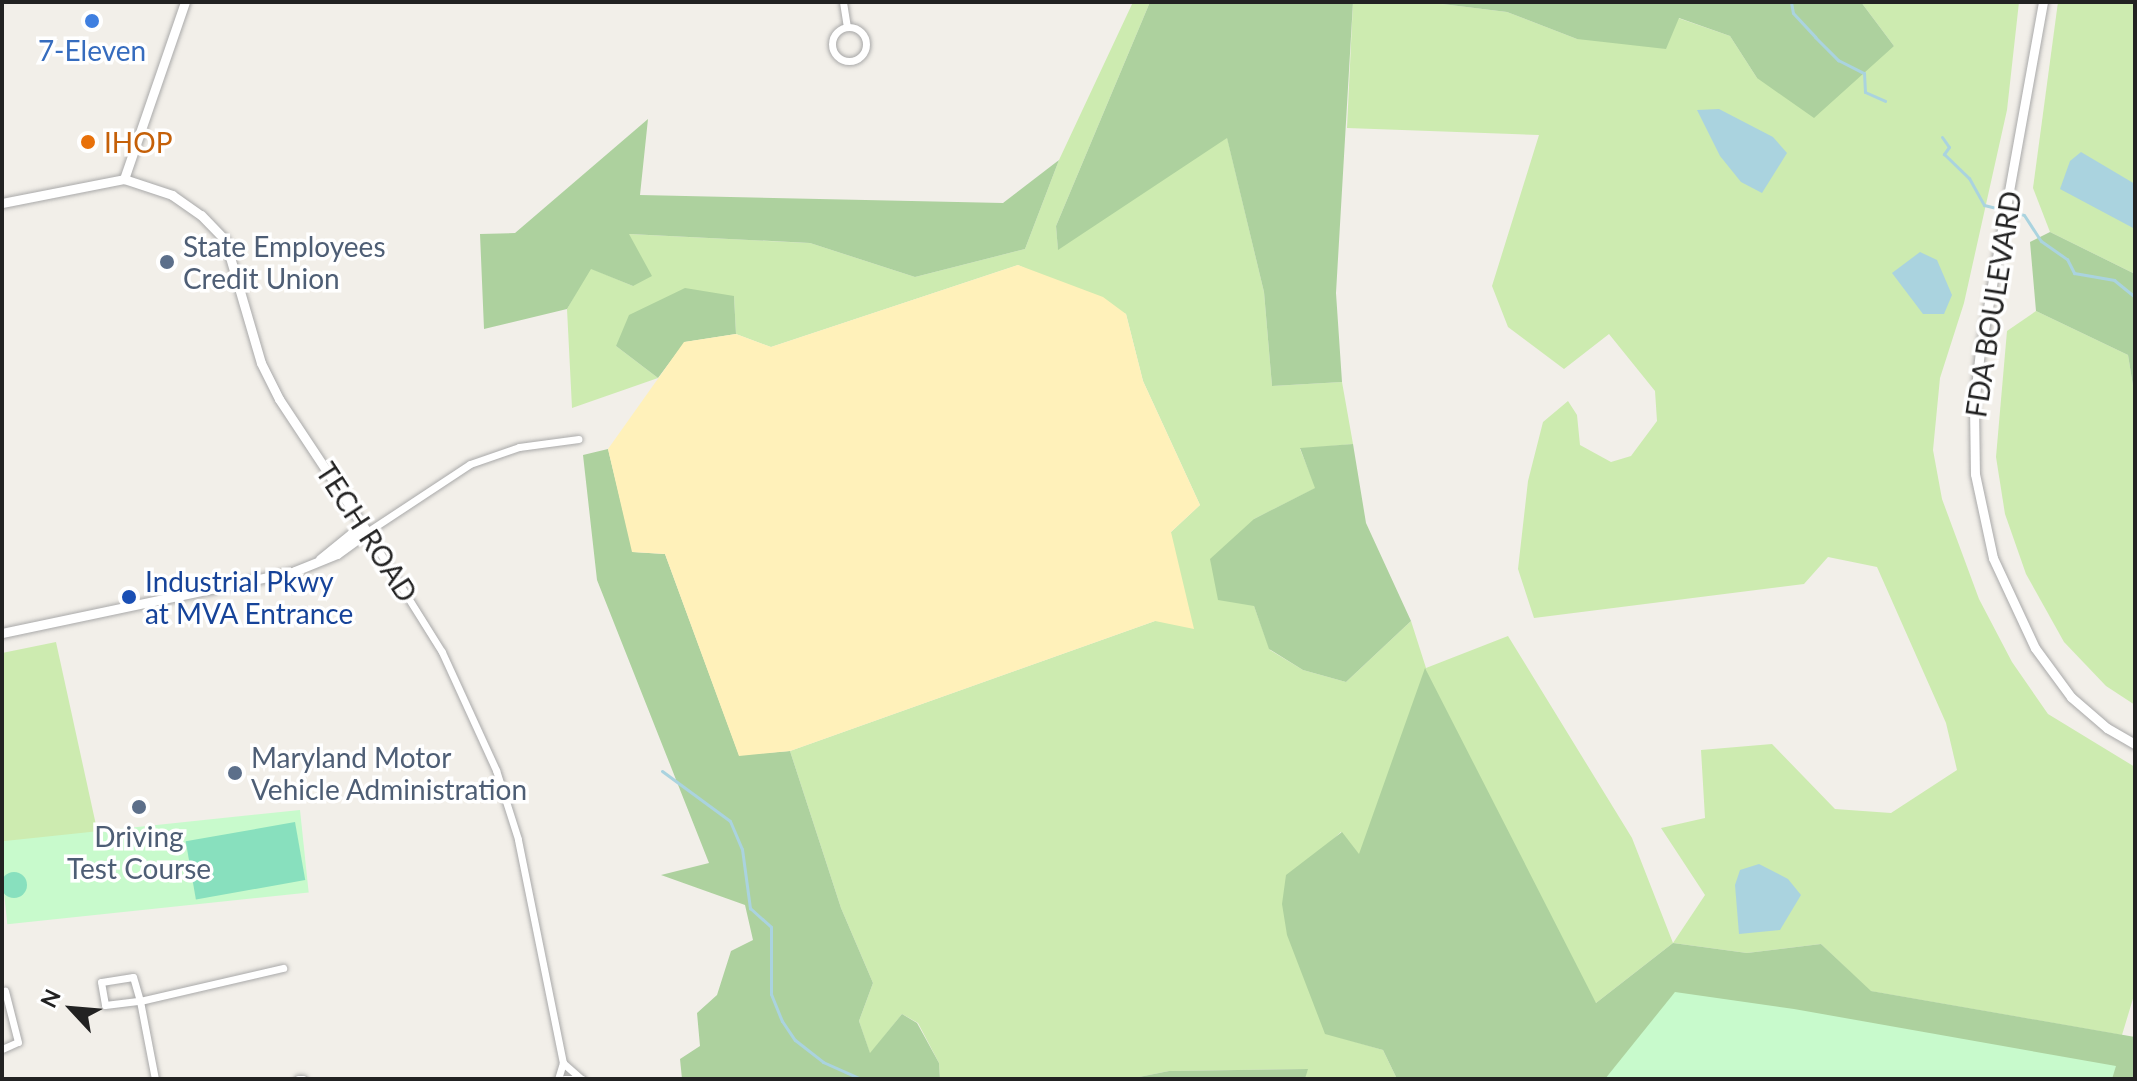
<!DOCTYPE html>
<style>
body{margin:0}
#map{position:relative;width:2137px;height:1081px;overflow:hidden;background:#f2efe9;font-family:Lato,sans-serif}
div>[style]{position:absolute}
.grass>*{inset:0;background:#cdebb0}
.forest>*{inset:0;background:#add19e}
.sand>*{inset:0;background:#fff1ba}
.park>*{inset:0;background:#c8facc;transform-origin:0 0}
.pitch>*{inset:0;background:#88e0be;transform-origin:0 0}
.round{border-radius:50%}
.water>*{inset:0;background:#aad3df}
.stream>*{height:3px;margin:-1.5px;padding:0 1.5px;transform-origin:1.5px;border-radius:1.5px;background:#aad3df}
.roads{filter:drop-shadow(0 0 2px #a9a9a9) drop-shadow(0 0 2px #a9a9a9)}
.minor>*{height:7px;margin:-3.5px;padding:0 3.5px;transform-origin:3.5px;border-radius:3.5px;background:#fff}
.minor>.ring{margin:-3.5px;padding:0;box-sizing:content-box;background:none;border:7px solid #fff;border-radius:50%}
.tertiary>*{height:9px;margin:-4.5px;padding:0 4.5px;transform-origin:4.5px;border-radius:4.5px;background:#fff}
.dots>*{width:22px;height:22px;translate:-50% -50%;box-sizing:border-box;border:4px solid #fff;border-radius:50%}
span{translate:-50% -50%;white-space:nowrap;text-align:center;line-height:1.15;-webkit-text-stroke:7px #fff;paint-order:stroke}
.shop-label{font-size:28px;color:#366cbe}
.food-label{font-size:28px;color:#c56008}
.left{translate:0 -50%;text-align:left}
.service-label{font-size:28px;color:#4e5e75}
.street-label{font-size:28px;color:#222}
.transit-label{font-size:28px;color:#164399}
.frame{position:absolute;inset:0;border:4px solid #222;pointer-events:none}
.north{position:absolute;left:32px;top:969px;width:80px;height:80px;-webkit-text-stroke:6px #fff;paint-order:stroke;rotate:296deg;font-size:22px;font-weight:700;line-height:32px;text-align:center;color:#222}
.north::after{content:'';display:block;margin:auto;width:28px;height:36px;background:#222;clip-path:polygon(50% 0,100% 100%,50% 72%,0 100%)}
</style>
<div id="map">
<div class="grass">
<i style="clip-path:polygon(1133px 2px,1150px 2px,1056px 226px,1058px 249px,1227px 137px,1264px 292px,1272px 386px,1342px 382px,1353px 444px,1300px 449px,1316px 488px,1254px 519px,1254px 606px,1270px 650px,1303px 670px,1346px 682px,1411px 621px,1426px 668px,1508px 636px,1632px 838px,1673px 943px,1705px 895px,1661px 828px,1705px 818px,1701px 750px,1772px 744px,1835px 809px,1891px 813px,1957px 770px,1946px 723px,1877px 567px,1828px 557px,1804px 584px,1534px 618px,1518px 569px,1528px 481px,1543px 422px,1568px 401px,1577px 415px,1580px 445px,1611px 462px,1631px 456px,1657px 421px,1655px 391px,1609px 334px,1564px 369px,1508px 327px,1492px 286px,1539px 135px,1347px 128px,1353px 2px,1426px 2px,1507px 12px,1577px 39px,1678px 18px,1730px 36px,1757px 78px,1894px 46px,1861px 2px,2019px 2px,2007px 110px,1964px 303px,1940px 378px,1933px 450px,1942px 499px,1979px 599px,2012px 662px,2048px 714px,2135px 767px,2135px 992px,2122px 1035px,1870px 991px,1821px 944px,1747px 953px,1673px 943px,1596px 1003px,1359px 855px,1341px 832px,1323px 849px,1325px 1033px,1383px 1050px,1397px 1079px,1305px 1079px,1307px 1069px,1169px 1071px,1129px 1079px,940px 1079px,939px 1063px,918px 1023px,902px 1014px,870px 1054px,859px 1021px,873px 983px,841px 908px,790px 751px,1155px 621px,1171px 532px,1200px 505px,1143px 381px,1126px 314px,1018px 265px,771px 347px,736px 334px,734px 296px,616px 346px,658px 378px,572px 408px,567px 309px,590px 268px,633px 286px,628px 234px,810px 243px,915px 277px,1025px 249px,1059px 160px)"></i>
<i style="clip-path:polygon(2058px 2px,2135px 2px,2135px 274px,2050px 232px,2033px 188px)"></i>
<i style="clip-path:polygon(2036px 311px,2128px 355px,2135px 398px,2135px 705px,2106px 686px,2064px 642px,2026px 574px,2005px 514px,1996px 457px,2007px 331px)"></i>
<i style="clip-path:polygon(56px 642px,101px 848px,2px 864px,2px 653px)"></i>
</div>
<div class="forest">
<i style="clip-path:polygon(1150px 2px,1353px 2px,1336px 293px,1342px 382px,1272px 386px,1264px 292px,1227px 138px,1058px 250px,1056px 226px)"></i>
<i style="clip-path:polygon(1426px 2px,1861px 2px,1894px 46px,1814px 118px,1757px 78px,1730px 36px,1679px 18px,1666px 49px,1577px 39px,1507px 12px)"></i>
<i style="clip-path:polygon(648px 119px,640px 195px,1003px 203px,1059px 160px,1025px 249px,915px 277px,810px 243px,629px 234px,652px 276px,633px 286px,591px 269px,567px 309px,484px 329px,480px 234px,515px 233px)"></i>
<i style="clip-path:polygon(2050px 232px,2135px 274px,2135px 398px,2128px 355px,2036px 311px,2030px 242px)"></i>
<i style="clip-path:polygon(685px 288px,734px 296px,736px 334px,685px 342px,658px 378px,616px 346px,629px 315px)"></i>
<i style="clip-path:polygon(1353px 444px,1366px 523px,1411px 621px,1346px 682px,1303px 670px,1269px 649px,1254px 606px,1218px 600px,1210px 559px,1254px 519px,1315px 488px,1300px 448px)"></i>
<i style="clip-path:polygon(608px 449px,633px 552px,665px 554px,739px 755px,790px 751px,841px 908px,873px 983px,859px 1021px,870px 1053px,902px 1014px,917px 1023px,939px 1063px,940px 1079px,682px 1079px,680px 1059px,700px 1046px,697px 1013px,717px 995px,731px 951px,753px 940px,745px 905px,661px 875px,709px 863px,597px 580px,583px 455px)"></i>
<i style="clip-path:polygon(1425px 668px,1596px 1003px,1673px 943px,1747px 953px,1821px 944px,1871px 991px,2135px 1037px,2135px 1079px,1397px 1079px,1383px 1050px,1325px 1034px,1287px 935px,1282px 904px,1286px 875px,1342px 832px,1359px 854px)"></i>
<i style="clip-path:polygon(1308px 1069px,1305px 1079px,1129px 1079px,1169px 1071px)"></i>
</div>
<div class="sand">
<i style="clip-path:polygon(1018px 265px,1103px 297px,1126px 314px,1143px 381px,1200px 505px,1171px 532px,1194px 629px,1155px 621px,790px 751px,739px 756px,665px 554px,632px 552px,608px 449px,684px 342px,736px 334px,771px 347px)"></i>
</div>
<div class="park">
<i style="left:300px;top:810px;width:83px;height:303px;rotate:84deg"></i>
<i style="clip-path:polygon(1675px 992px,1794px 1009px,2116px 1066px,2112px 1079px,1605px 1079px)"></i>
</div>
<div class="pitch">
<i style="left:295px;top:822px;width:59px;height:111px;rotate:80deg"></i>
<i class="round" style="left:1px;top:872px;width:26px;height:26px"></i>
</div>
<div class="water">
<i style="clip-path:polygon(1719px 109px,1773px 137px,1787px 153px,1762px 193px,1741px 182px,1720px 156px,1697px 110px)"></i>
<i style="clip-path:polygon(2081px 152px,2135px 184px,2135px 229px,2060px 189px,2070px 161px)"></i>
<i style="clip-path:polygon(1920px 252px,1937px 260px,1952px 295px,1944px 314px,1923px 314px,1892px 273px)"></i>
<i style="clip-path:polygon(1759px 864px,1788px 879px,1801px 895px,1780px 930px,1739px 934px,1735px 885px,1740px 870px)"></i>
</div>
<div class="stream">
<i style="left:1791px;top:2px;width:11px;rotate:80deg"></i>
<i style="left:1793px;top:13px;width:33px;rotate:47deg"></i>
<i style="left:1815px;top:37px;width:33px;rotate:45deg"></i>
<i style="left:1838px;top:60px;width:29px;rotate:27deg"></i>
<i style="left:1864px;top:73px;width:19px;rotate:87deg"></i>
<i style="left:1865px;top:92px;width:22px;rotate:24deg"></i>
<i style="left:1942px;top:137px;width:12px;rotate:55deg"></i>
<i style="left:1949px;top:147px;width:9px;rotate:126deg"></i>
<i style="left:1944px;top:154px;width:35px;rotate:44deg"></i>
<i style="left:1969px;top:178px;width:31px;rotate:61deg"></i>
<i style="left:1984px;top:205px;width:41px;rotate:14deg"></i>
<i style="left:2024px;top:215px;width:31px;rotate:57deg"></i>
<i style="left:2041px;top:241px;width:32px;rotate:35deg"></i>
<i style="left:2067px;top:259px;width:16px;rotate:63deg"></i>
<i style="left:2074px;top:273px;width:41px;rotate:9.9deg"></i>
<i style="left:2114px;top:280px;width:27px;rotate:39deg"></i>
<i style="left:662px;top:771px;width:84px;rotate:36.3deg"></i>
<i style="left:730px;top:821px;width:30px;rotate:67deg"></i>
<i style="left:742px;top:849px;width:60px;rotate:82.3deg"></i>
<i style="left:750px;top:908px;width:28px;rotate:42deg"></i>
<i style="left:771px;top:927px;width:67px;rotate:90deg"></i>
<i style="left:771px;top:994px;width:29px;rotate:68deg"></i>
<i style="left:782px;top:1021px;width:23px;rotate:56deg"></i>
<i style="left:795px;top:1040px;width:36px;rotate:38deg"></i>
<i style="left:823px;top:1062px;width:42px;rotate:24.1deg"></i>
</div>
<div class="roads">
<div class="minor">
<i style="left:843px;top:2px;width:25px;rotate:81deg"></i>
<i class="ring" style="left:832px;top:27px;width:27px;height:27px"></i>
<i style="left:2px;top:1049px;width:17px;rotate:-24deg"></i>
<i style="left:18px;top:1042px;width:53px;rotate:-104.3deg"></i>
<i style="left:563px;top:1063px;width:23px;rotate:41deg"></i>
<i style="left:155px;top:1079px;width:79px;rotate:-100.9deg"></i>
<i style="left:140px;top:1001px;width:25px;rotate:-106deg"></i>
<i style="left:133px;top:977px;width:32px;rotate:171deg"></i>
<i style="left:101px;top:982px;width:23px;rotate:80deg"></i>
<i style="left:105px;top:1005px;width:35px;rotate:-7deg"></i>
<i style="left:140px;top:1001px;width:147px;rotate:-13deg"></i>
<i style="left:298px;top:1079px;width:5px"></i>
<i style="left:558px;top:1079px;width:17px;rotate:-73deg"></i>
<i style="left:563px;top:1063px;width:228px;rotate:-101.4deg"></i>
<i style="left:518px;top:839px;width:72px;rotate:-107.7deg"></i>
<i style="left:496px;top:770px;width:130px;rotate:-114.6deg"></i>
<i style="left:442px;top:652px;width:142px;rotate:-122deg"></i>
<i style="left:367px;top:532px;width:123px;rotate:-33.4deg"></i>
<i style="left:470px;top:464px;width:52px;rotate:-19.1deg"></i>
<i style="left:519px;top:447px;width:60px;rotate:-7.7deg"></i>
<i style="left:564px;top:1079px;width:18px"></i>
</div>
<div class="tertiary">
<i style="left:2043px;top:2px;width:355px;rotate:100.2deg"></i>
<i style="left:1980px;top:351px;width:54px;rotate:96.3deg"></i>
<i style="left:1974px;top:405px;width:69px;rotate:89.2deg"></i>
<i style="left:1975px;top:474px;width:86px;rotate:77.9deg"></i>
<i style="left:1993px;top:558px;width:99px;rotate:65deg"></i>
<i style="left:2035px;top:648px;width:61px;rotate:53.7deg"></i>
<i style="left:2071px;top:697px;width:48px;rotate:40.7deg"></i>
<i style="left:2107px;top:728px;width:32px;rotate:30deg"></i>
<i style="left:124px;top:179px;width:187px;rotate:-71deg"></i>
<i style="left:2px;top:203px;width:124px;rotate:-11.1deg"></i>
<i style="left:124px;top:179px;width:51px;rotate:18.4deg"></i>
<i style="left:172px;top:195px;width:35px;rotate:35deg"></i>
<i style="left:201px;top:215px;width:35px;rotate:46deg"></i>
<i style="left:225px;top:240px;width:128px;rotate:73.7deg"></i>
<i style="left:261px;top:363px;width:40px;rotate:63.4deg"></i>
<i style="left:279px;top:399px;width:159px;rotate:56.5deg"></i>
<i style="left:320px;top:559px;width:40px;rotate:-39deg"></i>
<i style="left:351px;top:534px;width:16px;rotate:-7deg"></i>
<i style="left:2px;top:633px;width:299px;rotate:-11.9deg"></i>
<i style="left:295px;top:571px;width:45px;rotate:-22deg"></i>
<i style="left:337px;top:554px;width:37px;rotate:-36deg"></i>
</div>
</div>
<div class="dots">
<i style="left:92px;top:21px;background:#3f7fe0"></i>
<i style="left:88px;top:142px;background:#e8710a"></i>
<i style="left:167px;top:262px;background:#5c6f8a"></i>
<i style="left:129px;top:597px;background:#1a4fb4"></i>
<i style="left:235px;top:773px;background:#5c6f8a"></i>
<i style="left:139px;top:807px;background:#5c6f8a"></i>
</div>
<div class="shop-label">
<span style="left:92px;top:50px">7-Eleven</span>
</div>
<div class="food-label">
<span class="left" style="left:104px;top:142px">IHOP</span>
</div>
<div class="service-label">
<span class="left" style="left:183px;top:262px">State Employees<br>Credit Union</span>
<span class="left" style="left:251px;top:773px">Maryland Motor<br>Vehicle Administration</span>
<span style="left:139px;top:852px">Driving<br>Test Course</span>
</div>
<div class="street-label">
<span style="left:1993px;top:304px;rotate:-81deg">FDA BOULEVARD</span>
<span style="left:367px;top:532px;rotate:57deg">TECH ROAD</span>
</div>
<div class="transit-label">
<span class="left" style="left:145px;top:597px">Industrial Pkwy<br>at MVA Entrance</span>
</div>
<div class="frame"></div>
<div class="north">N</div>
</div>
